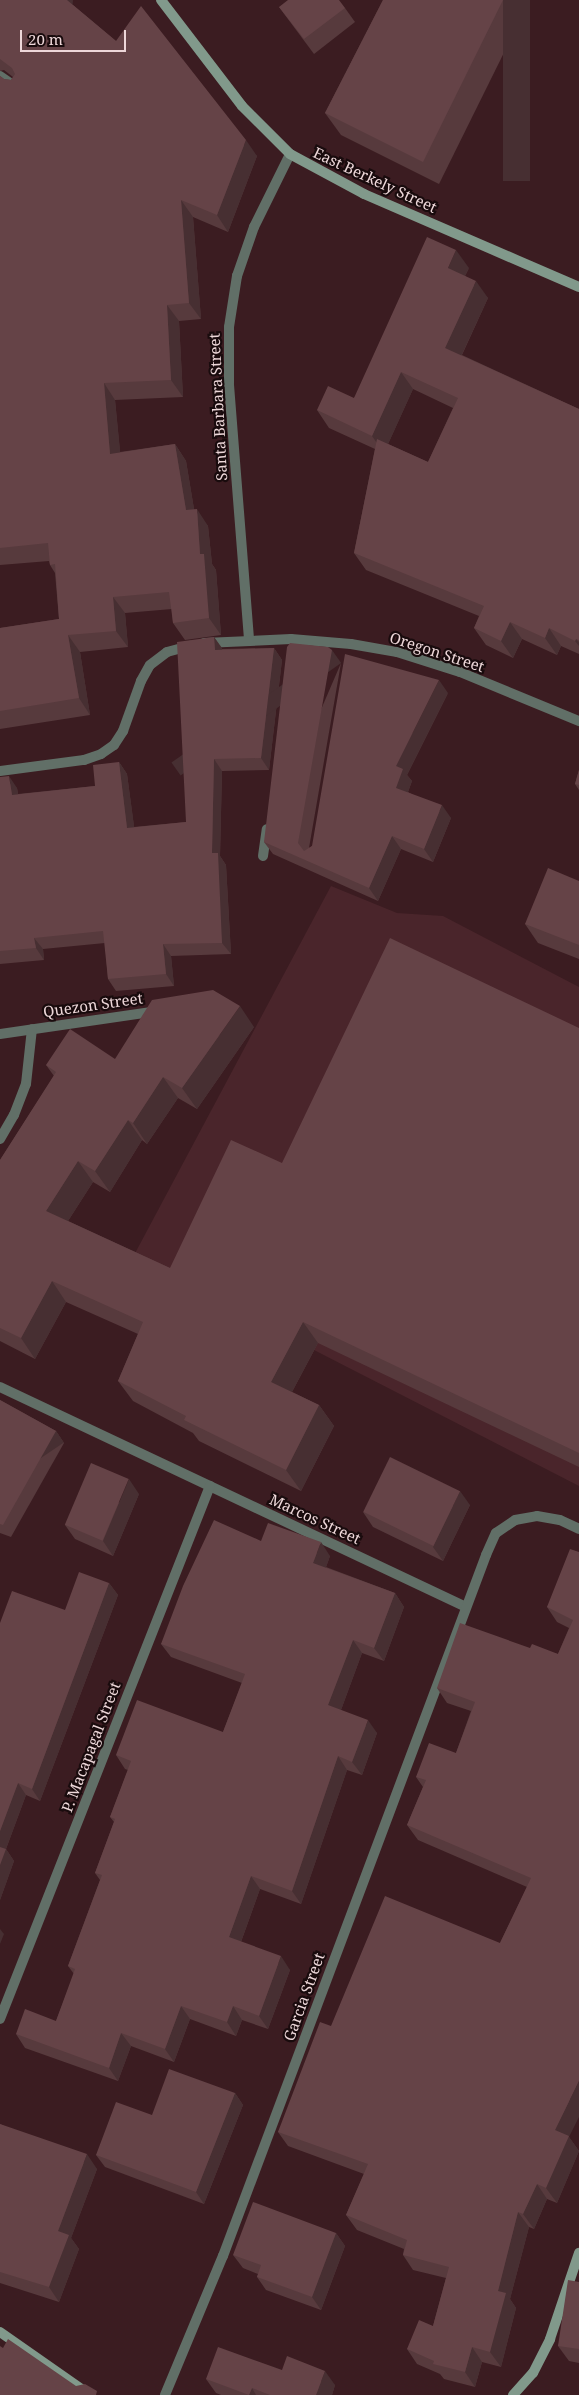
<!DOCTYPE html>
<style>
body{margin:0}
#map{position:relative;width:579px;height:2395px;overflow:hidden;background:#3b1c21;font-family:"Noto Serif",serif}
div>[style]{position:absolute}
.built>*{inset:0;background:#4a252b}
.street>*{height:10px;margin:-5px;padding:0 5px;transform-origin:5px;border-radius:5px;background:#616f67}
.secondary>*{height:10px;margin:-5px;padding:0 5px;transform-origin:5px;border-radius:5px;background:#81998b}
.wall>*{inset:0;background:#573a3d}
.shaded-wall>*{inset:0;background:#472f32;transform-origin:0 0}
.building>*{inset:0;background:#654347;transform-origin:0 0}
span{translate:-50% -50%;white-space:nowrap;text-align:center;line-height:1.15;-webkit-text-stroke:4.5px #190b0d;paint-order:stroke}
.street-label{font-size:15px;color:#edd7d9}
.scale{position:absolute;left:20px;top:30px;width:106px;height:22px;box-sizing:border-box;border:2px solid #edd7d9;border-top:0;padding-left:6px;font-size:15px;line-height:18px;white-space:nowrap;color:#edd7d9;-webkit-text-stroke:4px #190b0d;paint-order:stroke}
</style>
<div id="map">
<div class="built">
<i style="clip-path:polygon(331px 886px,397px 913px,443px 916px,579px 987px,579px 1486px,133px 1257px)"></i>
</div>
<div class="street">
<i style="left:0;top:76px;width:19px;rotate:35deg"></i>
<i style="left:249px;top:639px;width:257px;rotate:-94.5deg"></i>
<i style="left:229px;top:383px;width:56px;rotate:-90deg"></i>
<i style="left:229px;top:327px;width:52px;rotate:-81.1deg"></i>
<i style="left:237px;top:276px;width:52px;rotate:-70.9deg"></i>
<i style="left:254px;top:227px;width:81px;rotate:-63.7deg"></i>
<i style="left:204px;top:643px;width:87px;rotate:-2.6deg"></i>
<i style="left:291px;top:639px;width:60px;rotate:4.8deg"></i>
<i style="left:351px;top:644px;width:47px;rotate:9.9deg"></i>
<i style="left:397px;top:652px;width:66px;rotate:17.6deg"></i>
<i style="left:460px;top:672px;width:129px;rotate:22.4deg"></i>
<i style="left:0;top:771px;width:85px;rotate:-7.5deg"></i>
<i style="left:84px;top:760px;width:18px;rotate:-19deg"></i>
<i style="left:101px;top:754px;width:16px;rotate:-35deg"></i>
<i style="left:114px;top:745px;width:17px;rotate:-57deg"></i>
<i style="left:123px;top:731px;width:53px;rotate:-70.2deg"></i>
<i style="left:141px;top:681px;width:18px;rotate:-61deg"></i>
<i style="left:150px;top:665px;width:21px;rotate:-37deg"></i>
<i style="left:167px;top:652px;width:24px;rotate:-15deg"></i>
<i style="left:263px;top:856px;width:27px;rotate:-82deg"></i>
<i style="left:0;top:1034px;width:160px;rotate:-8.3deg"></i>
<i style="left:0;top:1139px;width:28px;rotate:-60deg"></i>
<i style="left:14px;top:1115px;width:33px;rotate:-69deg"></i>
<i style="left:26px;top:1084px;width:55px;rotate:-83.8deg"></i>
<i style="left:0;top:1387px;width:513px;rotate:25.27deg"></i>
<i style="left:0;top:2019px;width:573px;rotate:-68.5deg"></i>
<i style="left:165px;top:2395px;width:151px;rotate:-67.4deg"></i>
<i style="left:223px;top:2256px;width:749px;rotate:-69.43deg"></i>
<i style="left:486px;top:1555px;width:24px;rotate:-66deg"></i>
<i style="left:496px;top:1533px;width:23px;rotate:-34deg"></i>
<i style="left:515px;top:1520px;width:22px;rotate:-10deg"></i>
<i style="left:537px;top:1516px;width:23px;rotate:10deg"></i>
<i style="left:560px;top:1520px;width:21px;rotate:25deg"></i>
</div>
<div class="secondary">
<i style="left:161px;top:0;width:133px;rotate:52.6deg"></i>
<i style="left:242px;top:106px;width:68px;rotate:45deg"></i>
<i style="left:290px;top:154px;width:84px;rotate:28.4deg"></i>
<i style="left:364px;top:194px;width:234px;rotate:23.4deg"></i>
<i style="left:0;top:2332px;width:110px;rotate:35deg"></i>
<i style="left:513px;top:2395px;width:30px;rotate:-48deg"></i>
<i style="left:533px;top:2373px;width:38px;rotate:-63deg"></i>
<i style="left:550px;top:2339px;width:91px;rotate:-71.4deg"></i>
</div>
<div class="wall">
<i style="clip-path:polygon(0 0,73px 5px,116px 41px,257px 156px,228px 232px,193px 217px,201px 319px,179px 321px,183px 397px,115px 400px,120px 452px,175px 444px,186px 461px,194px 509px,208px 526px,212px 564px,216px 570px,221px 635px,185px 640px,173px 623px,172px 609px,125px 613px,128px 647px,80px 652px,90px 715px,0 729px,0 628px,59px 619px,55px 573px,50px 565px,49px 561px,0 565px,0 76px,4px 79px,11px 80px,13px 77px,4px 70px,0 71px)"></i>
<i style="clip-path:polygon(383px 0,530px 0,439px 184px,341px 135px,325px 113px)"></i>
<i style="clip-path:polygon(279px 7px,345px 8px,355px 22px,314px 54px)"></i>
<i style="clip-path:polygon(evenodd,469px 268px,465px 276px,488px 298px,462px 355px,579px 409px,579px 654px,561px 646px,557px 655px,522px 639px,513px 658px,486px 645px,474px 628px,479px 616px,366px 570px,354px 553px,375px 449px,329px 428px,317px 410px,354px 398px,469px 268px,413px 389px,453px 408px,428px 462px,388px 444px,413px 389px)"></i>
<i style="clip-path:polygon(214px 637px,222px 649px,274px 648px,282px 660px,269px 770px,222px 771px,220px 856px,226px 865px,231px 954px,171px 956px,174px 986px,116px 991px,108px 979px,105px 943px,43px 949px,44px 960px,0 964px,0 777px,17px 788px,18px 794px,95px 786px,119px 762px,127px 774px,134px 827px,186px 822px)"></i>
<i style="clip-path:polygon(341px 663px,309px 848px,312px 846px,448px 693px,407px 775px,412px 781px,408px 792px,451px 818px,433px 862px,401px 849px,378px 901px,273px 854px,264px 842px)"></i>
<i style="clip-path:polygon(579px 770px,579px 790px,575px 784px)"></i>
<i style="clip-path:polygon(579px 881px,579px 959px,538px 943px,525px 924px)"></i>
<i style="clip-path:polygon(254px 1027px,197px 1109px,178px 1098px,147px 1144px,142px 1140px,110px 1192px,93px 1182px,68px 1221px,170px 1268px,282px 1163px,579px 1028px,579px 1467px,318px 1343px,292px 1392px,319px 1405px,334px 1426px,301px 1491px,199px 1441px,193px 1433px,133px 1401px,118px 1381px,138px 1334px,66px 1302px,35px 1359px,0 1341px,0 1160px,54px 1076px,46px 1065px,115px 1059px)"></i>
<i style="clip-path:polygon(0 1400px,56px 1431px,64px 1443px,11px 1537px,0 1533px)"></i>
<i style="clip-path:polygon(139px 1494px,113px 1556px,75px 1539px,65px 1525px)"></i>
<i style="clip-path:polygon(470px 1505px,443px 1561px,373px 1527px,363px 1512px)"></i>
<i style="clip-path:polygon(261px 1541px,330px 1556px,326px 1567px,395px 1593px,404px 1607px,384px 1661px,362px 1653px,341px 1710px,377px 1733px,362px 1775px,347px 1770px,301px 1904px,260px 1889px,241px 1942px,290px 1970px,268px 2029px,242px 2020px,236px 2036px,190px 2019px,174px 2062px,131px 2046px,118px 2081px,25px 2048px,16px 2034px,56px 2021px,74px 1974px,68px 1966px,100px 1880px,95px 1873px,114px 1822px,110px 1817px,128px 1770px,125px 1769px,116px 1755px,223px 1732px,242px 1683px,171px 1657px,161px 1644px)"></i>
<i style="clip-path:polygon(579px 1552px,569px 2137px,579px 2151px,557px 2203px,547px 2199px,534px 2229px,529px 2227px,510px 2299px,516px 2308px,501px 2367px,482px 2362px,475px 2387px,444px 2379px,440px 2374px,417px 2364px,407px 2349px,433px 2326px,446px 2278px,413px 2270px,403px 2255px,404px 2249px,357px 2230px,346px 2215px,364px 2174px,288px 2146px,278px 2132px,331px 2026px,500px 1943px,527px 1887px,418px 1840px,407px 1825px,423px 1787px,416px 1777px,456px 1753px,471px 1711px,447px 1703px,437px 1688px,530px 1648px,558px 1654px,569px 1628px,557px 1622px,547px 1607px)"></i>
<i style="clip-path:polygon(109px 1583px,118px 1595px,40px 1801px,26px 1795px,6px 1849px,14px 1861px,0 1900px,0 1623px,65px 1610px)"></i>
<i style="clip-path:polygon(235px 2093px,243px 2105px,204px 2204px,105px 2167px,96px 2155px,152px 2115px)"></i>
<i style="clip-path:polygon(0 2124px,97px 2169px,71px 2238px,79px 2249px,59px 2302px,0 2283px)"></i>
<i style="clip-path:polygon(336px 2233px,345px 2246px,321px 2310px,266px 2290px,257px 2277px,258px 2274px,243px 2268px,233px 2255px)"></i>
<i style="clip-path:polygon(579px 2282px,579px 2363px,569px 2361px,558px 2346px)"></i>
<i style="clip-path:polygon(282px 2370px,335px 2385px,332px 2395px,221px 2395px,216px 2393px,206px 2379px)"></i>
</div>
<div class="shaded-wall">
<i style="clip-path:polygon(65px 0,73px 0,72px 11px)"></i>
<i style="left:503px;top:0;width:27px;height:181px"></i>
<i style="clip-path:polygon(246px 140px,257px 156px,228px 232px,217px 215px)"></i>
<i style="clip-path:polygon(181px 200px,193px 217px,201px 319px,189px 303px)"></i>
<i style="clip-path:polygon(456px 250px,469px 268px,460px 286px,448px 268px)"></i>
<i style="clip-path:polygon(476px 281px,488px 298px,457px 365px,445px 348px)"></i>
<i style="clip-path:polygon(167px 305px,179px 321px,183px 397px,171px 380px)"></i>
<i style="clip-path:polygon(401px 372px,413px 389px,384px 453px,372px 436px)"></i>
<i style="clip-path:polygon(104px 383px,115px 400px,122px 470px,110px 454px)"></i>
<i style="clip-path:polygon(175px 444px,186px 461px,197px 527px,186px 510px)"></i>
<i style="clip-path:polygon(197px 509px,208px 526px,212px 564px,216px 570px,221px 635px,209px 618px,200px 554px)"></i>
<i style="clip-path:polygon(113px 597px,125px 613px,128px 647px,116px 631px)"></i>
<i style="clip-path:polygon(510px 622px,522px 639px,513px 658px,501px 641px)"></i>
<i style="clip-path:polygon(549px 628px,561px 646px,557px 655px,545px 638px)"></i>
<i style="clip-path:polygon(68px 635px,80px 652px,90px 715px,79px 698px)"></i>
<i style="clip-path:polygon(214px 637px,222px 648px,223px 661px,215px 650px)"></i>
<i style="clip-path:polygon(576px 639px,579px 642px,579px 646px,575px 641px)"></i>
<i style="clip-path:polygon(274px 648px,282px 660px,269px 770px,261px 758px)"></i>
<i style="left:332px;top:650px;width:16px;height:196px;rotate:55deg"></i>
<i style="clip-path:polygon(439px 680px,448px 693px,407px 775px,412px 781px,405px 800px,396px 788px,396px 766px)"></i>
<i style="clip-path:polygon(214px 759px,222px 771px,220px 856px,226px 865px,231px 954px,222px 943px,212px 853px)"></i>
<i style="clip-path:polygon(119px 762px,127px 774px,136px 840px,127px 828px)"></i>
<i style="clip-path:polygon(9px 776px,17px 788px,20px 807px,12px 795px)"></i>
<i style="clip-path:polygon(442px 805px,451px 818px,433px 862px,424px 849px)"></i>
<i style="clip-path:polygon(392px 836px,401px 849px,378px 901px,369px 888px)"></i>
<i style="clip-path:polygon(34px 938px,43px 949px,44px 960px,36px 948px)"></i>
<i style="clip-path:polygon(163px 944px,171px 956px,174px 986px,166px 974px)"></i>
<i style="clip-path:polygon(240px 1006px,254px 1027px,197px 1109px,182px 1088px)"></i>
<i style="clip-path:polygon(163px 1077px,178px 1098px,147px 1144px,133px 1123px)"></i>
<i style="clip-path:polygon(128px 1120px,142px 1140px,110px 1192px,95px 1171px)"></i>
<i style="clip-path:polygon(78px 1161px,93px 1182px,61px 1232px,46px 1211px)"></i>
<i style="clip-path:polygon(52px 1281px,66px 1302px,35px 1359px,21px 1338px)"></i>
<i style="clip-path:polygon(303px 1322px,318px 1343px,286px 1403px,271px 1382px)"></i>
<i style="clip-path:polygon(319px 1405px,334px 1426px,301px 1491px,286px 1470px)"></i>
<i style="left:56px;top:1431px;width:14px;height:108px;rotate:56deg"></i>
<i style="clip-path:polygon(129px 1479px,139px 1494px,113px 1556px,103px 1541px)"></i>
<i style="clip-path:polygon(460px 1491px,470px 1505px,443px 1561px,433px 1547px)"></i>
<i style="clip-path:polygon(321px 1542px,330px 1556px,323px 1576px,313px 1563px)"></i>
<i style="clip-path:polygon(109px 1583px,118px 1595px,40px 1801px,32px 1789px)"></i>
<i style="clip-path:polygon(395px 1593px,404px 1607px,384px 1661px,374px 1648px)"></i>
<i style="clip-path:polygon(353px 1640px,362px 1653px,338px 1718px,328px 1705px)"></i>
<i style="clip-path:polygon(368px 1720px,377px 1733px,362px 1775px,352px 1762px)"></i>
<i style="clip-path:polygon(338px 1756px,347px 1770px,301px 1904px,292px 1891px)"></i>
<i style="clip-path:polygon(18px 1783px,26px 1795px,6px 1849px,14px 1861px,0 1900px,0 1831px)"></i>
<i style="clip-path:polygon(251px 1876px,260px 1889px,238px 1950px,229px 1937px)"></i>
<i style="clip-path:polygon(0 1929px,4px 1934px,0 1944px)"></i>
<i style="clip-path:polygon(281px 1956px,290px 1970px,268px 2029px,259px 2016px)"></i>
<i style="clip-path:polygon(181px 2006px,190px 2019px,174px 2062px,165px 2049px)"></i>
<i style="clip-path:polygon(233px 2006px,242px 2020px,236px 2036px,227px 2022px)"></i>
<i style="clip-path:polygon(121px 2033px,131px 2046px,118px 2081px,109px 2068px)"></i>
<i style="clip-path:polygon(579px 2081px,579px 2117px,569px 2137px,579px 2151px,557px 2203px,546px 2188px,555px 2130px)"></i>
<i style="clip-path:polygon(235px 2093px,243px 2105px,204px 2204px,196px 2192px)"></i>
<i style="clip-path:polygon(87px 2154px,97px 2169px,71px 2238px,79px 2249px,59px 2302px,49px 2287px,58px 2231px)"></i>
<i style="clip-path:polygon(537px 2184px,547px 2199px,534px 2229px,523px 2214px)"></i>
<i style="clip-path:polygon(518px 2212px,529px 2227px,510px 2299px,516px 2308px,501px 2367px,490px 2352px,498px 2291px)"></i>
<i style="clip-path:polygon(336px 2233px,345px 2246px,321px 2310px,312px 2297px)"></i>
<i style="clip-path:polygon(472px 2347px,482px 2362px,475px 2387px,465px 2372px)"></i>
<i style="clip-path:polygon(325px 2371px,335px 2385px,332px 2395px,316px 2395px)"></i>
<i style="clip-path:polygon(252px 2388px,256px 2395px,249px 2395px)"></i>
</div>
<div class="building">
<i style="clip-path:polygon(0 0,67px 0,116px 41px,141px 6px,246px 140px,217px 215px,181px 200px,189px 303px,167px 305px,171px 380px,104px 383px,110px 454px,175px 444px,186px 510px,197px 509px,200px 554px,204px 554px,209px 618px,173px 623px,169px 592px,113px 597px,116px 631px,68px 635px,79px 698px,0 711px,0 628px,59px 619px,55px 564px,50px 565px,48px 543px,0 548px,0 76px,4px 79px,11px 80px,15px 74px,12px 68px,0 59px)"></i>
<i style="clip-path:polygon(288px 0,339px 0,345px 8px,304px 39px,279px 7px)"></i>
<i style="clip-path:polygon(383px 0,503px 0,423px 162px,325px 113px)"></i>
<i style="clip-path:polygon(427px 237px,456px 250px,448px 268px,476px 281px,445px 348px,579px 409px,579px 640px,576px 639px,575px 641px,549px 628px,545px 638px,510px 622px,501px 641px,474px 628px,484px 606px,354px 553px,377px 439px,428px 462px,458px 398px,401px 372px,372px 436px,317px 410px,328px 386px,354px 398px)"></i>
<i style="clip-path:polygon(214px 637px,215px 650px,274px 648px,261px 758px,214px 759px,212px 853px,218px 853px,222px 943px,163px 944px,166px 974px,108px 979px,103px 931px,34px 938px,36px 948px,0 951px,0 777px,9px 776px,12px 795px,95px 786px,93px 765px,119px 762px,127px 828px,186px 822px,177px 642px)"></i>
<i style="clip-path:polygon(290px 643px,328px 647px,332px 650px,298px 843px,304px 851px,312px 846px,345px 654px,439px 680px,396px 766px,403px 769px,396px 788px,442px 805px,424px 849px,392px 836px,369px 888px,264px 842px,287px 647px)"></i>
<i style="clip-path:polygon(579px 770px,579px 785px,575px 784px)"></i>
<i style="clip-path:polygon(548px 868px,579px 881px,579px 945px,525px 924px)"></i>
<i style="clip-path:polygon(390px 938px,579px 1028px,579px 1453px,303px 1322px,271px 1382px,319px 1405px,286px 1470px,184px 1420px,186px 1416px,118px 1381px,143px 1322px,52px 1281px,21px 1338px,0 1328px,0 1160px,56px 1072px,46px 1065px,70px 1029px,115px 1059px,152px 1000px,213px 990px,240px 1006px,182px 1088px,163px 1077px,133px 1123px,128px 1120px,95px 1171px,78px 1161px,46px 1211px,170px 1268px,231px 1140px,282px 1163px)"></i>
<i style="clip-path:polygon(0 1400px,56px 1431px,3px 1525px,0 1524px)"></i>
<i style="left:390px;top:1457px;width:78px;height:61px;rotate:26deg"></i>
<i style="left:91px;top:1463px;width:41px;height:67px;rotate:23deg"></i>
<i style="clip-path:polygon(214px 1520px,261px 1541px,268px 1523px,321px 1542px,313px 1563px,395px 1593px,374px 1648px,353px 1640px,328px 1705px,368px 1720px,352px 1762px,338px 1756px,292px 1891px,251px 1876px,229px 1937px,281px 1956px,259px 2016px,233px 2006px,227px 2022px,181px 2006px,165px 2049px,121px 2033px,109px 2068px,16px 2034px,25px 2009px,56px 2021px,75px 1969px,68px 1966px,102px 1875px,95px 1873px,115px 1819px,110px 1817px,131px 1761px,116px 1755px,137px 1700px,223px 1732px,245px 1674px,161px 1644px,183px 1586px)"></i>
<i style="clip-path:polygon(570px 1549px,579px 1552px,579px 2081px,555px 2130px,569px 2136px,546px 2188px,537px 2184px,523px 2214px,518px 2212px,498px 2291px,506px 2293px,490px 2352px,472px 2347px,465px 2372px,433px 2364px,434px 2361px,407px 2349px,419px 2320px,433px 2326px,449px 2267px,403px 2255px,407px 2240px,346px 2215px,368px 2164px,278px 2132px,320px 2022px,331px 2026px,385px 1896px,500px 1943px,531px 1878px,407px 1825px,426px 1780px,416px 1777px,429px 1743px,456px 1753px,475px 1702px,437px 1688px,460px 1623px,530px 1648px,532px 1644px,558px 1654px,573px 1620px,547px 1607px)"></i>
<i style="clip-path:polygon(79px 1572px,109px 1583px,32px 1789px,18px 1783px,0 1831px,0 1623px,12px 1591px,65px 1610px)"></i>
<i style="clip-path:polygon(0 1847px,6px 1849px,0 1865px)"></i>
<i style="clip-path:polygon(169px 2069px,235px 2093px,196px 2192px,96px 2155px,116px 2102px,152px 2115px)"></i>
<i style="clip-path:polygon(0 2124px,87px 2154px,58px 2231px,69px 2235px,49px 2287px,0 2272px)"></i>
<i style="clip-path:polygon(253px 2202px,336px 2233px,312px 2297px,257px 2277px,261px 2265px,233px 2255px)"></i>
<i style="clip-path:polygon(568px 2280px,579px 2282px,579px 2349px,558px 2346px)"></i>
<i style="clip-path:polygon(8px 2339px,76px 2386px,85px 2384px,97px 2391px,96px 2395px,0 2395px,0 2346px,3px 2348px)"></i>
<i style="clip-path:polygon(218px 2347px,282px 2370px,287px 2356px,325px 2371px,316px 2395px,270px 2395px,252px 2388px,249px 2395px,206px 2379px)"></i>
</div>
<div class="street-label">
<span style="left:375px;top:180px;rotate:25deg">East Berkely Street</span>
<span style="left:218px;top:407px;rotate:-93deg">Santa Barbara Street</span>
<span style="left:437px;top:652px;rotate:18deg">Oregon Street</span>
<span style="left:93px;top:1005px;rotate:-8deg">Quezon Street</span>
<span style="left:315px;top:1519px;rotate:25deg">Marcos Street</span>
<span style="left:91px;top:1747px;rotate:-69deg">P. Macapagal Street</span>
<span style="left:304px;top:1997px;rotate:-70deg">Garcia Street</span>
</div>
<div class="scale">20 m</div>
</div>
